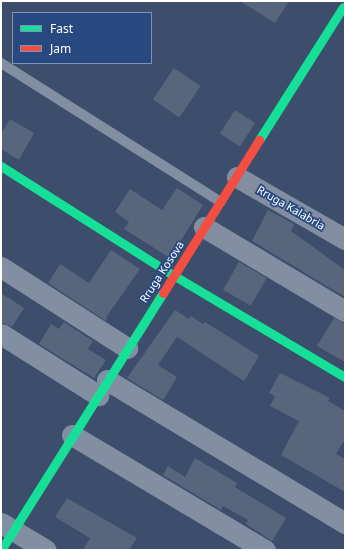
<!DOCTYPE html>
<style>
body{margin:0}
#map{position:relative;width:346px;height:551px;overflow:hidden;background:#3c4e6c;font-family:"Noto Sans",sans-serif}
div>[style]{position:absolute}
.building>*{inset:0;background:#57657d;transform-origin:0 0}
.lane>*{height:10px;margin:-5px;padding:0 5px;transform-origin:5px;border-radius:5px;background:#828fa2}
.street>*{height:21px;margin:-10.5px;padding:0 10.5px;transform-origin:10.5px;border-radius:10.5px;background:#828fa2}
.fast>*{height:9px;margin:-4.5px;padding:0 4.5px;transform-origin:4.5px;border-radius:4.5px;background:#16e098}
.jam>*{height:9px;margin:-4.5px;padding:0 4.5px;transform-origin:4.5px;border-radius:4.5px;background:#f24e42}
span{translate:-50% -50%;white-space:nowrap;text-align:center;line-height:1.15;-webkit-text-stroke:3.5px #284980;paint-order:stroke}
.street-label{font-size:11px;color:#fff}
.frame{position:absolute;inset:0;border:2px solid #fff;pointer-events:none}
.legend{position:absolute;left:12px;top:12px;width:140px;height:52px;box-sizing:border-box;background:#284980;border:1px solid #7e92b3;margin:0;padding:5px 7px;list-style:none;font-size:12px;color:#fff}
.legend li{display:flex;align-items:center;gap:8px;height:20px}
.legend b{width:20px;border:1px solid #7e92b3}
</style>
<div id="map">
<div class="building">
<i style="clip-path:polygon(240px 1px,289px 1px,275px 23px)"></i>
<i style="left:174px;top:68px;width:32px;height:38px;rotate:34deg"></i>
<i style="left:235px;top:110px;width:24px;height:28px;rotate:33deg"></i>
<i style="clip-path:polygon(10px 119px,34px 133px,19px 160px,1px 149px,1px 134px)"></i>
<i style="clip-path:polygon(177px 188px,203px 205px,170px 258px,124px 229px,129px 222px,115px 212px,130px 189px,162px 210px)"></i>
<i style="clip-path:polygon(268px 210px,294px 224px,291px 231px,345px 270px,345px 297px,252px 241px)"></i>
<i style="clip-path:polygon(111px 250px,140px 269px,107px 316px,106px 321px,48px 283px,60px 264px,89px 283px)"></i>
<i style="left:239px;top:262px;width:32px;height:32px;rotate:30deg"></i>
<i style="clip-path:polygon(1px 293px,24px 308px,12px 327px,1px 322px)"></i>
<i style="clip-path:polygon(175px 310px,189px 319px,191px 316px,203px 324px,205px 322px,259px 356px,244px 381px,177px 337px,158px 365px,177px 377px,163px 400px,127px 378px)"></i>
<i style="clip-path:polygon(334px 318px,345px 324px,345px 362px,317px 346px)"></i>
<i style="clip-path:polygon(64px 322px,93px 341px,88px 349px,106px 360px,94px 378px,39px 344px,51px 324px,59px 329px)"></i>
<i style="clip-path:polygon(280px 373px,330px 398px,328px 401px,345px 411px,345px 439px,336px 454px,345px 459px,345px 492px,281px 455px,299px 421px,270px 406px,275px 396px,269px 393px)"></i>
<i style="clip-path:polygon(195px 458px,237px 483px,235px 487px,286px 518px,272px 541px,246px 524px,248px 520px,223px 506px,221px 510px,163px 475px,168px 466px,185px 477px)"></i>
<i style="clip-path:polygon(67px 498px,137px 538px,129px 550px,83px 550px,90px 538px,55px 517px)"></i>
</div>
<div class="lane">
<i style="left:1px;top:63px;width:260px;rotate:32.3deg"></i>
</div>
<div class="street">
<i style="left:237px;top:177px;width:125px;rotate:29.9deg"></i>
<i style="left:204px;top:227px;width:164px;rotate:30.8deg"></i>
<i style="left:1px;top:267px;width:150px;rotate:32.7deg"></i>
<i style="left:1px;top:334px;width:115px;rotate:32.2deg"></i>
<i style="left:107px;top:380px;width:278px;rotate:31deg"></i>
<i style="left:72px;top:435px;width:225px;rotate:30.8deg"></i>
<i style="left:1px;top:523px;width:52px;rotate:31deg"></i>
</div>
<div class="fast">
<i style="left:259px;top:140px;width:157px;rotate:-57.7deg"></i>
<i style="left:1px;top:166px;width:204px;rotate:32.4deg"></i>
<i style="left:173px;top:275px;width:200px;rotate:30.7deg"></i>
<i style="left:1px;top:550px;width:304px;rotate:-57.8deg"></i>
</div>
<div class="jam">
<i style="left:163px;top:293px;width:181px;rotate:-57.9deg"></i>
</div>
<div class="street-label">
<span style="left:291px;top:208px;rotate:30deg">Rruga Kalabria</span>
<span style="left:162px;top:272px;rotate:-57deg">Rruga Kosova</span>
</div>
<div class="frame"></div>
<ul class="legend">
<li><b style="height:5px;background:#16e098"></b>Fast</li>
<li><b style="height:5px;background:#f24e42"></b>Jam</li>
</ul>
</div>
